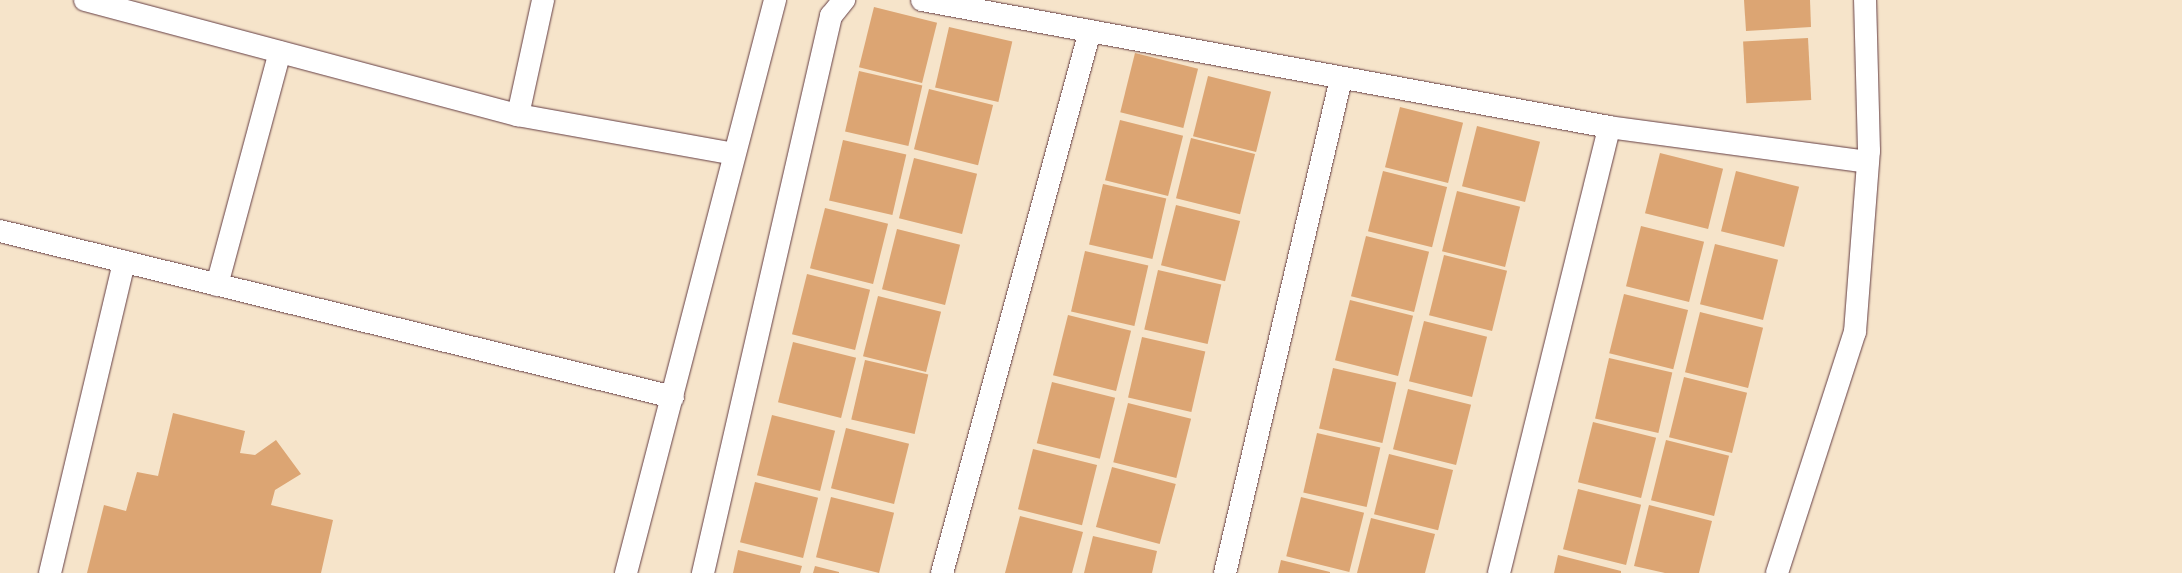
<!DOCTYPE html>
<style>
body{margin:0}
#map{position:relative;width:2182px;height:573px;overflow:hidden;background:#f6e4ca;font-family:"IM FELL Double Pica",serif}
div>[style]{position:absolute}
.building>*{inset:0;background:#dca573;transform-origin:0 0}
.roads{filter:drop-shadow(0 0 1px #643d43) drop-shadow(0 0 1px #643d43)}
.minor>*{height:22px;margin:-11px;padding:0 11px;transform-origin:11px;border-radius:11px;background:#fff}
span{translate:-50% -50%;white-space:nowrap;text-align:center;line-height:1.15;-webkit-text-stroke:3.5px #fcf5e5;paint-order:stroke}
</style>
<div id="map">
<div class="building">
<i style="clip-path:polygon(1744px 0,1810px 0,1811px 27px,1746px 31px)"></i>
<i style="left:874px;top:7px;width:65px;height:62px;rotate:14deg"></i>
<i style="left:949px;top:27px;width:65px;height:62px;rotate:13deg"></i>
<i style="left:1808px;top:38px;width:62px;height:65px;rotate:87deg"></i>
<i style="left:1135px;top:53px;width:65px;height:61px;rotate:14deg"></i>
<i style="left:859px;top:71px;width:65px;height:62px;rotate:13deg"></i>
<i style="left:1208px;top:76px;width:65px;height:62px;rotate:14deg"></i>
<i style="left:929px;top:89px;width:66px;height:62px;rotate:14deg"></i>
<i style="left:1400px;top:107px;width:65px;height:62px;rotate:14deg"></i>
<i style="left:1120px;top:120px;width:65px;height:62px;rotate:14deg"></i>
<i style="left:1477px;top:126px;width:65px;height:62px;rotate:14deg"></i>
<i style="left:1191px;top:138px;width:66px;height:62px;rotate:14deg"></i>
<i style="left:843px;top:140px;width:65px;height:62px;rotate:13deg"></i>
<i style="left:1660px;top:153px;width:65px;height:62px;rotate:14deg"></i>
<i style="left:914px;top:158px;width:65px;height:62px;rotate:14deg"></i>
<i style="left:1383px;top:171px;width:66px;height:62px;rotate:14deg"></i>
<i style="left:1736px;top:171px;width:65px;height:62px;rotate:14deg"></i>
<i style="left:1103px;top:184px;width:65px;height:62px;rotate:13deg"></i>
<i style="left:1457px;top:191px;width:65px;height:62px;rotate:14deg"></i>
<i style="left:1176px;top:205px;width:66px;height:62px;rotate:14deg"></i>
<i style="left:825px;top:208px;width:65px;height:62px;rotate:14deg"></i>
<i style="left:1641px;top:226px;width:65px;height:62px;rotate:14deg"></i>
<i style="left:897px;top:229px;width:65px;height:62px;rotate:14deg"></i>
<i style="left:1366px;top:236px;width:65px;height:62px;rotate:14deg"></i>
<i style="left:1715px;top:244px;width:65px;height:62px;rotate:14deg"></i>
<i style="left:1085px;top:251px;width:65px;height:62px;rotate:13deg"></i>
<i style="left:1444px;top:255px;width:65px;height:62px;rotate:14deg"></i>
<i style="left:1158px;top:270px;width:65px;height:61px;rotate:13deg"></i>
<i style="left:807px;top:274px;width:65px;height:62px;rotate:14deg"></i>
<i style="left:1624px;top:294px;width:66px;height:61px;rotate:14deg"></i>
<i style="left:878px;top:296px;width:65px;height:62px;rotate:14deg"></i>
<i style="left:1350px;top:300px;width:65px;height:62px;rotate:14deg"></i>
<i style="left:1700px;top:312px;width:65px;height:62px;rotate:14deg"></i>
<i style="left:1068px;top:315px;width:65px;height:62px;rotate:14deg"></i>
<i style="left:1424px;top:321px;width:65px;height:62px;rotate:14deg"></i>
<i style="left:1142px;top:337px;width:65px;height:62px;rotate:13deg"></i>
<i style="left:793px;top:342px;width:65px;height:62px;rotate:14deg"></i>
<i style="left:1609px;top:358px;width:65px;height:62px;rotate:13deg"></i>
<i style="left:865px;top:360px;width:65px;height:61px;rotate:13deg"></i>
<i style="left:1333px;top:368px;width:65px;height:62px;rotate:13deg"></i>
<i style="left:1684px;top:377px;width:65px;height:62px;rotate:14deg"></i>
<i style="left:1052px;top:382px;width:65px;height:63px;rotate:14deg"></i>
<i style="left:1408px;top:389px;width:65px;height:62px;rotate:14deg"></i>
<i style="left:1128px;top:403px;width:65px;height:61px;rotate:14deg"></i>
<i style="clip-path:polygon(173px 413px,245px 431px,240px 453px,255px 455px,276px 440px,301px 474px,275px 490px,271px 505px,333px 520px,321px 573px,87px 573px,104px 505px,126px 511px,137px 472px,158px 476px)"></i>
<i style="left:772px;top:415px;width:65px;height:62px;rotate:14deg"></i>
<i style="left:1593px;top:422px;width:65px;height:62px;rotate:14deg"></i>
<i style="left:846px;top:428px;width:65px;height:62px;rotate:14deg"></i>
<i style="left:1317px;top:433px;width:65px;height:61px;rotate:13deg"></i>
<i style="left:1666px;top:440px;width:65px;height:62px;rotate:14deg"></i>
<i style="left:1033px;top:449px;width:66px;height:62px;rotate:14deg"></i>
<i style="left:1389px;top:454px;width:66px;height:62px;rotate:14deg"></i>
<i style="left:1112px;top:467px;width:66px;height:62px;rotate:15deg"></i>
<i style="left:755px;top:482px;width:65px;height:62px;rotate:14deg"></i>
<i style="left:1578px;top:489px;width:65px;height:62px;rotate:14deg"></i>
<i style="left:831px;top:497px;width:65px;height:62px;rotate:14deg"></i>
<i style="left:1301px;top:497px;width:65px;height:61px;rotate:14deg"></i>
<i style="clip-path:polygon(1649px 505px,1712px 521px,1699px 573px,1665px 573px,1634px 566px)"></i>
<i style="clip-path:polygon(1020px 516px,1083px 532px,1072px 573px,1005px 573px)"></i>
<i style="clip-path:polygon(1371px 518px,1435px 534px,1425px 573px,1357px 573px)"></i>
<i style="clip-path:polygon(1093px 536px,1157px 551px,1152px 573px,1084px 573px)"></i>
<i style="clip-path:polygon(738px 550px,802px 566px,800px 573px,733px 573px)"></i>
<i style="clip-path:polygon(1558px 555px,1621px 571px,1621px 573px,1554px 573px)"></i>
<i style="clip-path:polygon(1281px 560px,1330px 572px,1330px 573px,1278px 573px)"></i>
<i style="clip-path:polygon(815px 566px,839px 572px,839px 573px,813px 573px)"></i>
</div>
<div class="roads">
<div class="minor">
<i style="left:85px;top:0;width:448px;rotate:14.9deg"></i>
<i style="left:518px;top:115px;width:219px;rotate:10.2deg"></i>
<i style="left:922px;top:0;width:699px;rotate:10.47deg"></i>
<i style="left:1609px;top:127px;width:261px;rotate:7.7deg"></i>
<i style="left:518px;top:115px;width:118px;rotate:-77.7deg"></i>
<i style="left:0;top:231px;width:693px;rotate:13.86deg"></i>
<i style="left:217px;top:285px;width:241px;rotate:-74.9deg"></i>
<i style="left:50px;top:573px;width:320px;rotate:-76.6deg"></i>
<i style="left:626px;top:573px;width:592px;rotate:-75.42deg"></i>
<i style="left:703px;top:573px;width:572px;rotate:-77.06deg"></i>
<i style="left:831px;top:16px;width:21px;rotate:-51deg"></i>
<i style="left:942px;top:573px;width:562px;rotate:-74.73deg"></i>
<i style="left:1225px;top:573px;width:507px;rotate:-76.79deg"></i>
<i style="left:1499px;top:573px;width:459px;rotate:-76.1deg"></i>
<i style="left:1777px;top:573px;width:253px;rotate:-72.1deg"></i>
<i style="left:1855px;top:332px;width:182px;rotate:-85.6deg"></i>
<i style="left:1869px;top:151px;width:151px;rotate:-91.5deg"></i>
</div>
</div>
</div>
